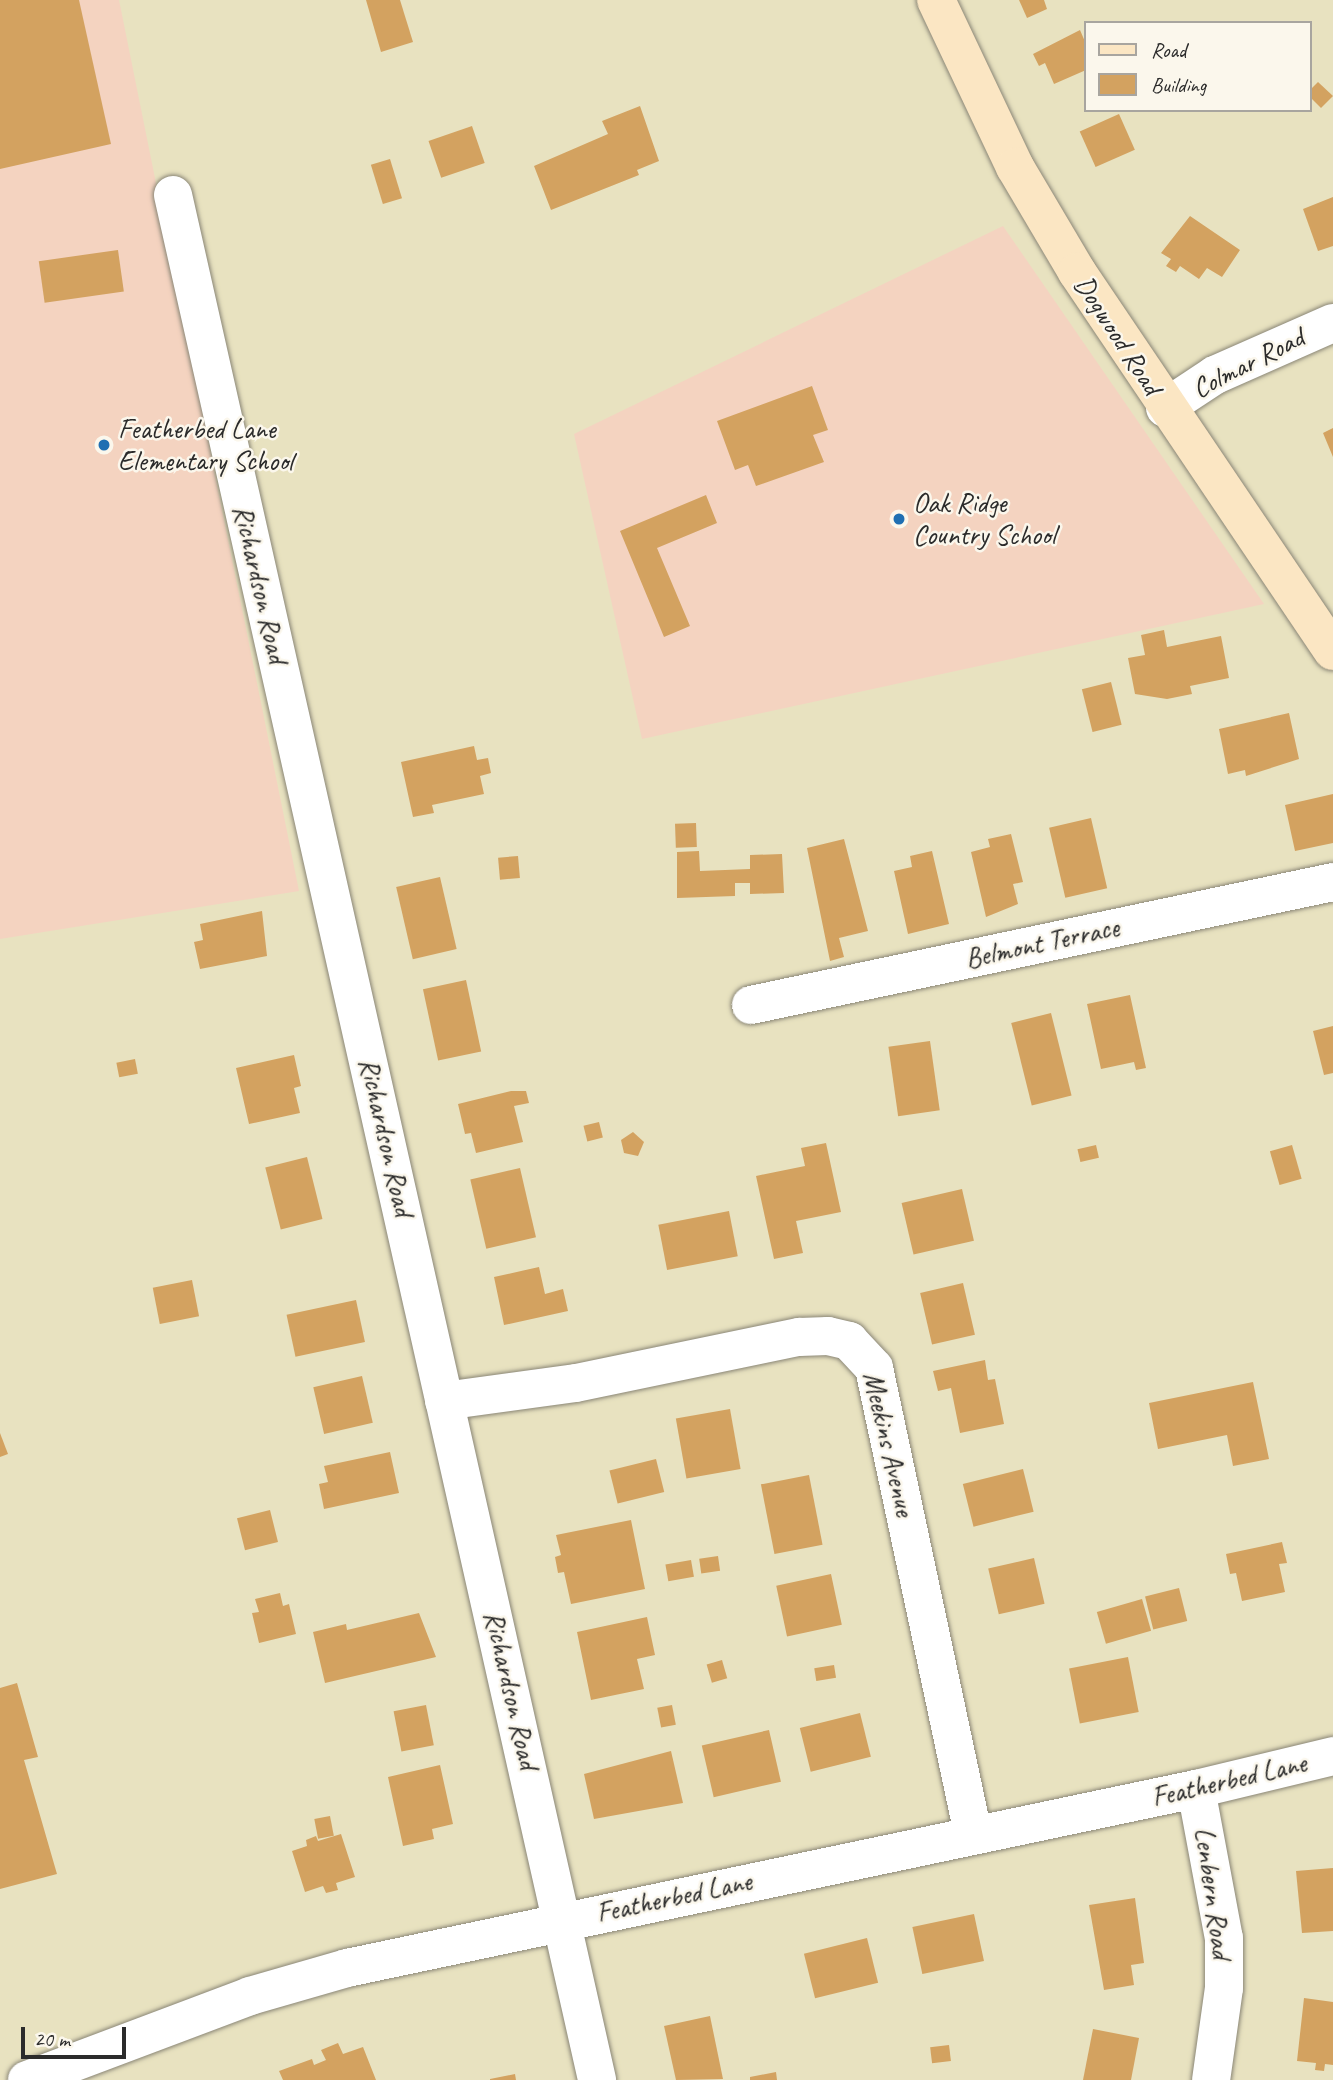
<!DOCTYPE html>
<style>
body{margin:0}
#map{position:relative;width:1333px;height:2080px;overflow:hidden;background:#e8e2c0;font-family:Caveat,sans-serif}
div>[style]{position:absolute}
.built>*{inset:0;background:#f4d3c0}
.building>*{inset:0;background:#d3a260;transform-origin:0 0}
.roads{filter:drop-shadow(0 0 2px #8a8676) drop-shadow(0 0 2px #8a8676)}
.minor>*{height:38px;margin:-19px;padding:0 19px;transform-origin:19px;border-radius:19px;background:#fff}
.tertiary>*{height:38px;margin:-19px;padding:0 19px;transform-origin:19px;border-radius:19px;background:#fff}
.secondary>*{height:38px;margin:-19px;padding:0 19px;transform-origin:19px;border-radius:19px;background:#fbe6c3}
.dots>*{width:19px;height:19px;translate:-50% -50%;box-sizing:border-box;border:4px solid #fbf7ec;border-radius:50%}
span{translate:-50% -50%;white-space:nowrap;text-align:center;line-height:1.15;-webkit-text-stroke:5px #fbf7ec;paint-order:stroke}
.street-label{font-size:28px;color:#2b2b2b}
.poi-label{font-size:28px;color:#2b2b2b}
.left{translate:0 -50%;text-align:left}
.legend{position:absolute;left:1084px;top:21px;width:228px;height:91px;box-sizing:border-box;background:#fbf7ec;border:2px solid #a8a59f;margin:0;padding:9px 12px;list-style:none;font-size:21px;color:#2b2b2b}
.legend li{display:flex;align-items:center;gap:14px;height:35px}
.legend b{width:35px;border:2px solid #a8a59f}
.scale{position:absolute;left:21px;top:2027px;width:105px;height:32px;box-sizing:border-box;border:4px solid #2b2b2b;border-top:0;padding-left:9px;font-size:21px;line-height:24px;white-space:nowrap;color:#2b2b2b;-webkit-text-stroke:5px #fbf7ec;paint-order:stroke}
</style>
<div id="map">
<div class="built">
<i style="clip-path:polygon(0 0,119px 0,299px 891px,0 939px)"></i>
<i style="clip-path:polygon(1003px 226px,1264px 604px,642px 739px,574px 434px)"></i>
</div>
<div class="building">
<i style="clip-path:polygon(0 0,79px 0,111px 144px,0 169px)"></i>
<i style="clip-path:polygon(366px 0,400px 0,413px 42px,381px 52px)"></i>
<i style="clip-path:polygon(1019px 0,1044px 0,1047px 9px,1027px 18px)"></i>
<i style="clip-path:polygon(1080px 30px,1086px 44px,1086px 70px,1054px 84px,1045px 63px,1039px 66px,1033px 54px)"></i>
<i style="clip-path:polygon(1318px 82px,1333px 96px,1321px 108px,1310px 97px,1310px 90px)"></i>
<i style="clip-path:polygon(640px 106px,659px 161px,637px 170px,639px 175px,551px 210px,534px 166px,608px 134px,602px 121px)"></i>
<i style="left:1119px;top:114px;width:39px;height:43px;rotate:66deg"></i>
<i style="left:472px;top:126px;width:39px;height:46px;rotate:71deg"></i>
<i style="left:390px;top:159px;width:41px;height:20px;rotate:73deg"></i>
<i style="clip-path:polygon(1333px 197px,1333px 246px,1318px 251px,1303px 209px)"></i>
<i style="clip-path:polygon(1190px 216px,1240px 250px,1222px 277px,1207px 268px,1199px 279px,1180px 266px,1176px 272px,1166px 266px,1171px 259px,1161px 253px)"></i>
<i style="left:118px;top:250px;width:42px;height:80px;rotate:82deg"></i>
<i style="clip-path:polygon(812px 386px,828px 430px,813px 435px,824px 462px,756px 486px,748px 465px,735px 470px,717px 421px)"></i>
<i style="clip-path:polygon(1333px 428px,1333px 457px,1323px 433px)"></i>
<i style="clip-path:polygon(706px 495px,717px 523px,657px 548px,690px 626px,664px 637px,620px 531px)"></i>
<i style="clip-path:polygon(1164px 630px,1167px 647px,1221px 636px,1229px 678px,1190px 686px,1192px 694px,1167px 699px,1135px 694px,1128px 658px,1145px 655px,1141px 635px)"></i>
<i style="left:1111px;top:682px;width:44px;height:30px;rotate:76deg"></i>
<i style="clip-path:polygon(1289px 713px,1299px 759px,1246px 776px,1245px 770px,1228px 774px,1219px 729px)"></i>
<i style="clip-path:polygon(474px 746px,477px 760px,488px 758px,491px 773px,480px 776px,484px 794px,432px 805px,434px 813px,413px 817px,401px 762px)"></i>
<i style="clip-path:polygon(1333px 794px,1333px 843px,1295px 851px,1285px 805px)"></i>
<i style="left:1091px;top:818px;width:72px;height:43px;rotate:77deg"></i>
<i style="left:696px;top:823px;width:24px;height:21px;rotate:88deg"></i>
<i style="clip-path:polygon(1011px 834px,1023px 882px,1013px 884px,1018px 904px,986px 917px,971px 852px,990px 847px,988px 839px)"></i>
<i style="clip-path:polygon(844px 839px,868px 931px,839px 938px,844px 957px,830px 961px,807px 848px)"></i>
<i style="clip-path:polygon(699px 851px,700px 871px,750px 869px,750px 855px,782px 854px,784px 893px,750px 894px,750px 883px,735px 883px,735px 896px,677px 898px,677px 852px)"></i>
<i style="clip-path:polygon(932px 851px,949px 924px,908px 934px,894px 871px,912px 867px,910px 856px)"></i>
<i style="left:518px;top:856px;width:22px;height:20px;rotate:85deg"></i>
<i style="left:440px;top:877px;width:74px;height:45px;rotate:77deg"></i>
<i style="clip-path:polygon(262px 911px,267px 956px,200px 969px,194px 942px,203px 940px,200px 924px)"></i>
<i style="left:466px;top:980px;width:73px;height:44px;rotate:78deg"></i>
<i style="clip-path:polygon(1130px 995px,1146px 1068px,1136px 1070px,1134px 1062px,1101px 1069px,1087px 1004px)"></i>
<i style="left:1051px;top:1013px;width:85px;height:41px;rotate:76deg"></i>
<i style="clip-path:polygon(1333px 1026px,1333px 1073px,1324px 1075px,1313px 1031px)"></i>
<i style="left:930px;top:1041px;width:70px;height:42px;rotate:82deg"></i>
<i style="clip-path:polygon(294px 1055px,301px 1086px,294px 1088px,300px 1113px,249px 1124px,236px 1068px)"></i>
<i style="left:135px;top:1059px;width:15px;height:19px;rotate:79deg"></i>
<i style="clip-path:polygon(511px 1091px,526px 1091px,529px 1103px,514px 1106px,523px 1142px,476px 1153px,471px 1133px,465px 1134px,458px 1104px)"></i>
<i style="left:599px;top:1122px;width:16px;height:16px;rotate:76deg"></i>
<i style="clip-path:polygon(633px 1132px,644px 1142px,638px 1156px,624px 1153px,621px 1140px)"></i>
<i style="clip-path:polygon(826px 1143px,841px 1212px,796px 1221px,803px 1253px,774px 1259px,756px 1176px,805px 1166px,801px 1148px)"></i>
<i style="left:1096px;top:1145px;width:13px;height:19px;rotate:77deg"></i>
<i style="left:1292px;top:1145px;width:35px;height:23px;rotate:74deg"></i>
<i style="left:307px;top:1157px;width:64px;height:43px;rotate:76deg"></i>
<i style="left:520px;top:1168px;width:71px;height:51px;rotate:77deg"></i>
<i style="left:962px;top:1189px;width:53px;height:62px;rotate:77deg"></i>
<i style="left:729px;top:1211px;width:46px;height:72px;rotate:79deg"></i>
<i style="clip-path:polygon(539px 1267px,545px 1294px,563px 1289px,568px 1311px,504px 1325px,494px 1277px)"></i>
<i style="left:192px;top:1280px;width:37px;height:40px;rotate:79deg"></i>
<i style="left:963px;top:1283px;width:53px;height:44px;rotate:77deg"></i>
<i style="left:356px;top:1300px;width:43px;height:71px;rotate:78deg"></i>
<i style="clip-path:polygon(985px 1360px,988px 1380px,995px 1379px,1004px 1424px,960px 1433px,951px 1388px,938px 1391px,933px 1371px)"></i>
<i style="left:362px;top:1376px;width:48px;height:50px;rotate:77deg"></i>
<i style="clip-path:polygon(1253px 1382px,1269px 1459px,1233px 1466px,1227px 1435px,1158px 1449px,1149px 1403px)"></i>
<i style="left:730px;top:1409px;width:61px;height:55px;rotate:80deg"></i>
<i style="clip-path:polygon(0 1433px,8px 1454px,0 1457px)"></i>
<i style="clip-path:polygon(390px 1452px,399px 1493px,324px 1509px,319px 1484px,328px 1482px,324px 1466px)"></i>
<i style="left:656px;top:1459px;width:34px;height:48px;rotate:76deg"></i>
<i style="left:1023px;top:1469px;width:44px;height:62px;rotate:76deg"></i>
<i style="left:809px;top:1475px;width:71px;height:49px;rotate:79deg"></i>
<i style="left:270px;top:1510px;width:33px;height:34px;rotate:76deg"></i>
<i style="clip-path:polygon(631px 1520px,645px 1589px,571px 1604px,564px 1572px,558px 1573px,555px 1557px,561px 1555px,556px 1535px)"></i>
<i style="clip-path:polygon(1282px 1542px,1287px 1563px,1279px 1564px,1285px 1592px,1242px 1601px,1236px 1573px,1230px 1574px,1226px 1554px)"></i>
<i style="left:718px;top:1556px;width:15px;height:19px;rotate:82deg"></i>
<i style="left:1034px;top:1558px;width:47px;height:47px;rotate:77deg"></i>
<i style="left:691px;top:1560px;width:17px;height:26px;rotate:80deg"></i>
<i style="left:831px;top:1574px;width:52px;height:56px;rotate:78deg"></i>
<i style="left:1179px;top:1588px;width:34px;height:35px;rotate:76deg"></i>
<i style="clip-path:polygon(280px 1593px,283px 1606px,289px 1604px,296px 1634px,259px 1643px,252px 1613px,259px 1612px,255px 1599px)"></i>
<i style="left:1142px;top:1599px;width:33px;height:47px;rotate:74deg"></i>
<i style="clip-path:polygon(419px 1613px,436px 1657px,325px 1683px,313px 1632px,346px 1624px,347px 1630px)"></i>
<i style="clip-path:polygon(647px 1617px,655px 1655px,637px 1659px,644px 1689px,591px 1700px,577px 1632px)"></i>
<i style="left:1128px;top:1657px;width:56px;height:60px;rotate:79deg"></i>
<i style="left:722px;top:1660px;width:19px;height:16px;rotate:74deg"></i>
<i style="left:834px;top:1665px;width:13px;height:20px;rotate:81deg"></i>
<i style="clip-path:polygon(17px 1683px,38px 1757px,24px 1760px,57px 1874px,0 1889px,0 1688px)"></i>
<i style="left:426px;top:1705px;width:41px;height:33px;rotate:79deg"></i>
<i style="left:672px;top:1705px;width:20px;height:15px;rotate:79deg"></i>
<i style="left:860px;top:1713px;width:45px;height:62px;rotate:76deg"></i>
<i style="left:769px;top:1730px;width:53px;height:69px;rotate:77deg"></i>
<i style="clip-path:polygon(671px 1751px,683px 1803px,594px 1819px,584px 1774px)"></i>
<i style="clip-path:polygon(440px 1765px,453px 1824px,432px 1829px,434px 1839px,403px 1846px,388px 1777px)"></i>
<i style="left:330px;top:1816px;width:20px;height:16px;rotate:79deg"></i>
<i style="clip-path:polygon(341px 1834px,355px 1877px,336px 1883px,338px 1890px,326px 1893px,323px 1886px,305px 1892px,292px 1851px,307px 1846px,306px 1840px,316px 1836px,318px 1841px)"></i>
<i style="clip-path:polygon(1333px 1868px,1333px 1931px,1302px 1933px,1296px 1871px)"></i>
<i style="clip-path:polygon(1135px 1898px,1144px 1963px,1131px 1965px,1134px 1985px,1104px 1990px,1089px 1905px)"></i>
<i style="left:974px;top:1914px;width:48px;height:63px;rotate:78deg"></i>
<i style="left:867px;top:1938px;width:46px;height:65px;rotate:76deg"></i>
<i style="clip-path:polygon(1304px 1998px,1333px 2002px,1333px 2065px,1325px 2064px,1324px 2071px,1315px 2070px,1316px 2063px,1297px 2061px)"></i>
<i style="clip-path:polygon(710px 2016px,723px 2079px,676px 2080px,664px 2026px)"></i>
<i style="clip-path:polygon(1093px 2029px,1139px 2038px,1131px 2080px,1083px 2080px)"></i>
<i style="clip-path:polygon(338px 2043px,343px 2054px,363px 2047px,376px 2080px,283px 2080px,279px 2071px,312px 2059px,314px 2065px,326px 2060px,321px 2050px)"></i>
<i style="left:949px;top:2045px;width:16px;height:19px;rotate:83deg"></i>
<i style="clip-path:polygon(776px 2072px,777px 2080px,750px 2080px,750px 2077px)"></i>
<i style="clip-path:polygon(515px 2074px,516px 2080px,490px 2080px,490px 2079px)"></i>
</div>
<div class="roads">
<div class="minor">
<i style="left:173px;top:195px;width:1932px;rotate:77.32deg"></i>
<i style="left:1165px;top:408px;width:60px;rotate:-33.4deg"></i>
<i style="left:1215px;top:375px;width:129px;rotate:-23.8deg"></i>
<i style="left:751px;top:1005px;width:595px;rotate:-11.93deg"></i>
<i style="left:444px;top:1401px;width:133px;rotate:-7.8deg"></i>
<i style="left:576px;top:1383px;width:228px;rotate:-11.7deg"></i>
<i style="left:799px;top:1337px;width:29px;rotate:-2deg"></i>
<i style="left:828px;top:1336px;width:22px;rotate:13deg"></i>
<i style="left:849px;top:1341px;width:37px;rotate:47deg"></i>
<i style="left:874px;top:1368px;width:477px;rotate:78deg"></i>
<i style="left:1196px;top:1789px;width:152px;rotate:79.4deg"></i>
<i style="left:1224px;top:1938px;width:50px;rotate:90deg"></i>
<i style="left:1224px;top:1988px;width:93px;rotate:98deg"></i>
</div>
<div class="tertiary">
<i style="left:27px;top:2080px;width:238px;rotate:-20.6deg"></i>
<i style="left:250px;top:1996px;width:101px;rotate:-16.1deg"></i>
<i style="left:347px;top:1968px;width:868px;rotate:-11.91deg"></i>
<i style="left:1196px;top:1789px;width:141px;rotate:-13.5deg"></i>
</div>
<div class="secondary">
<i style="left:936px;top:0;width:185px;rotate:64.7deg"></i>
<i style="left:1015px;top:167px;width:122px;rotate:59.4deg"></i>
<i style="left:1077px;top:272px;width:457px;rotate:56deg"></i>
</div>
</div>
<div class="dots">
<i style="left:104px;top:445px;background:#1f6fb2"></i>
<i style="left:899px;top:519px;background:#1f6fb2"></i>
</div>
<div class="street-label">
<span style="left:1118px;top:335px;rotate:57deg">Dogwood Road</span>
<span style="left:1248px;top:363px;rotate:-27deg">Colmar Road</span>
<span style="left:260px;top:584px;rotate:77deg">Richardson Road</span>
<span style="left:1042px;top:943px;rotate:-12deg">Belmont Terrace</span>
<span style="left:386px;top:1137px;rotate:77deg">Richardson Road</span>
<span style="left:889px;top:1444px;rotate:77deg">Meekins Avenue</span>
<span style="left:511px;top:1690px;rotate:77deg">Richardson Road</span>
<span style="left:1229px;top:1780px;rotate:-13deg">Featherbed Lane</span>
<span style="left:1213px;top:1893px;rotate:82deg">Lenbern Road</span>
<span style="left:674px;top:1897px;rotate:-12deg">Featherbed Lane</span>
</div>
<div class="poi-label">
<span class="left" style="left:118px;top:445px">Featherbed Lane<br>Elementary School</span>
<span class="left" style="left:913px;top:519px">Oak Ridge<br>Country School</span>
</div>
<ul class="legend">
<li><b style="height:9px;background:#fbe6c3"></b>Road</li>
<li><b style="height:19px;background:#d3a260"></b>Building</li>
</ul>
<div class="scale">20 m</div>
</div>
